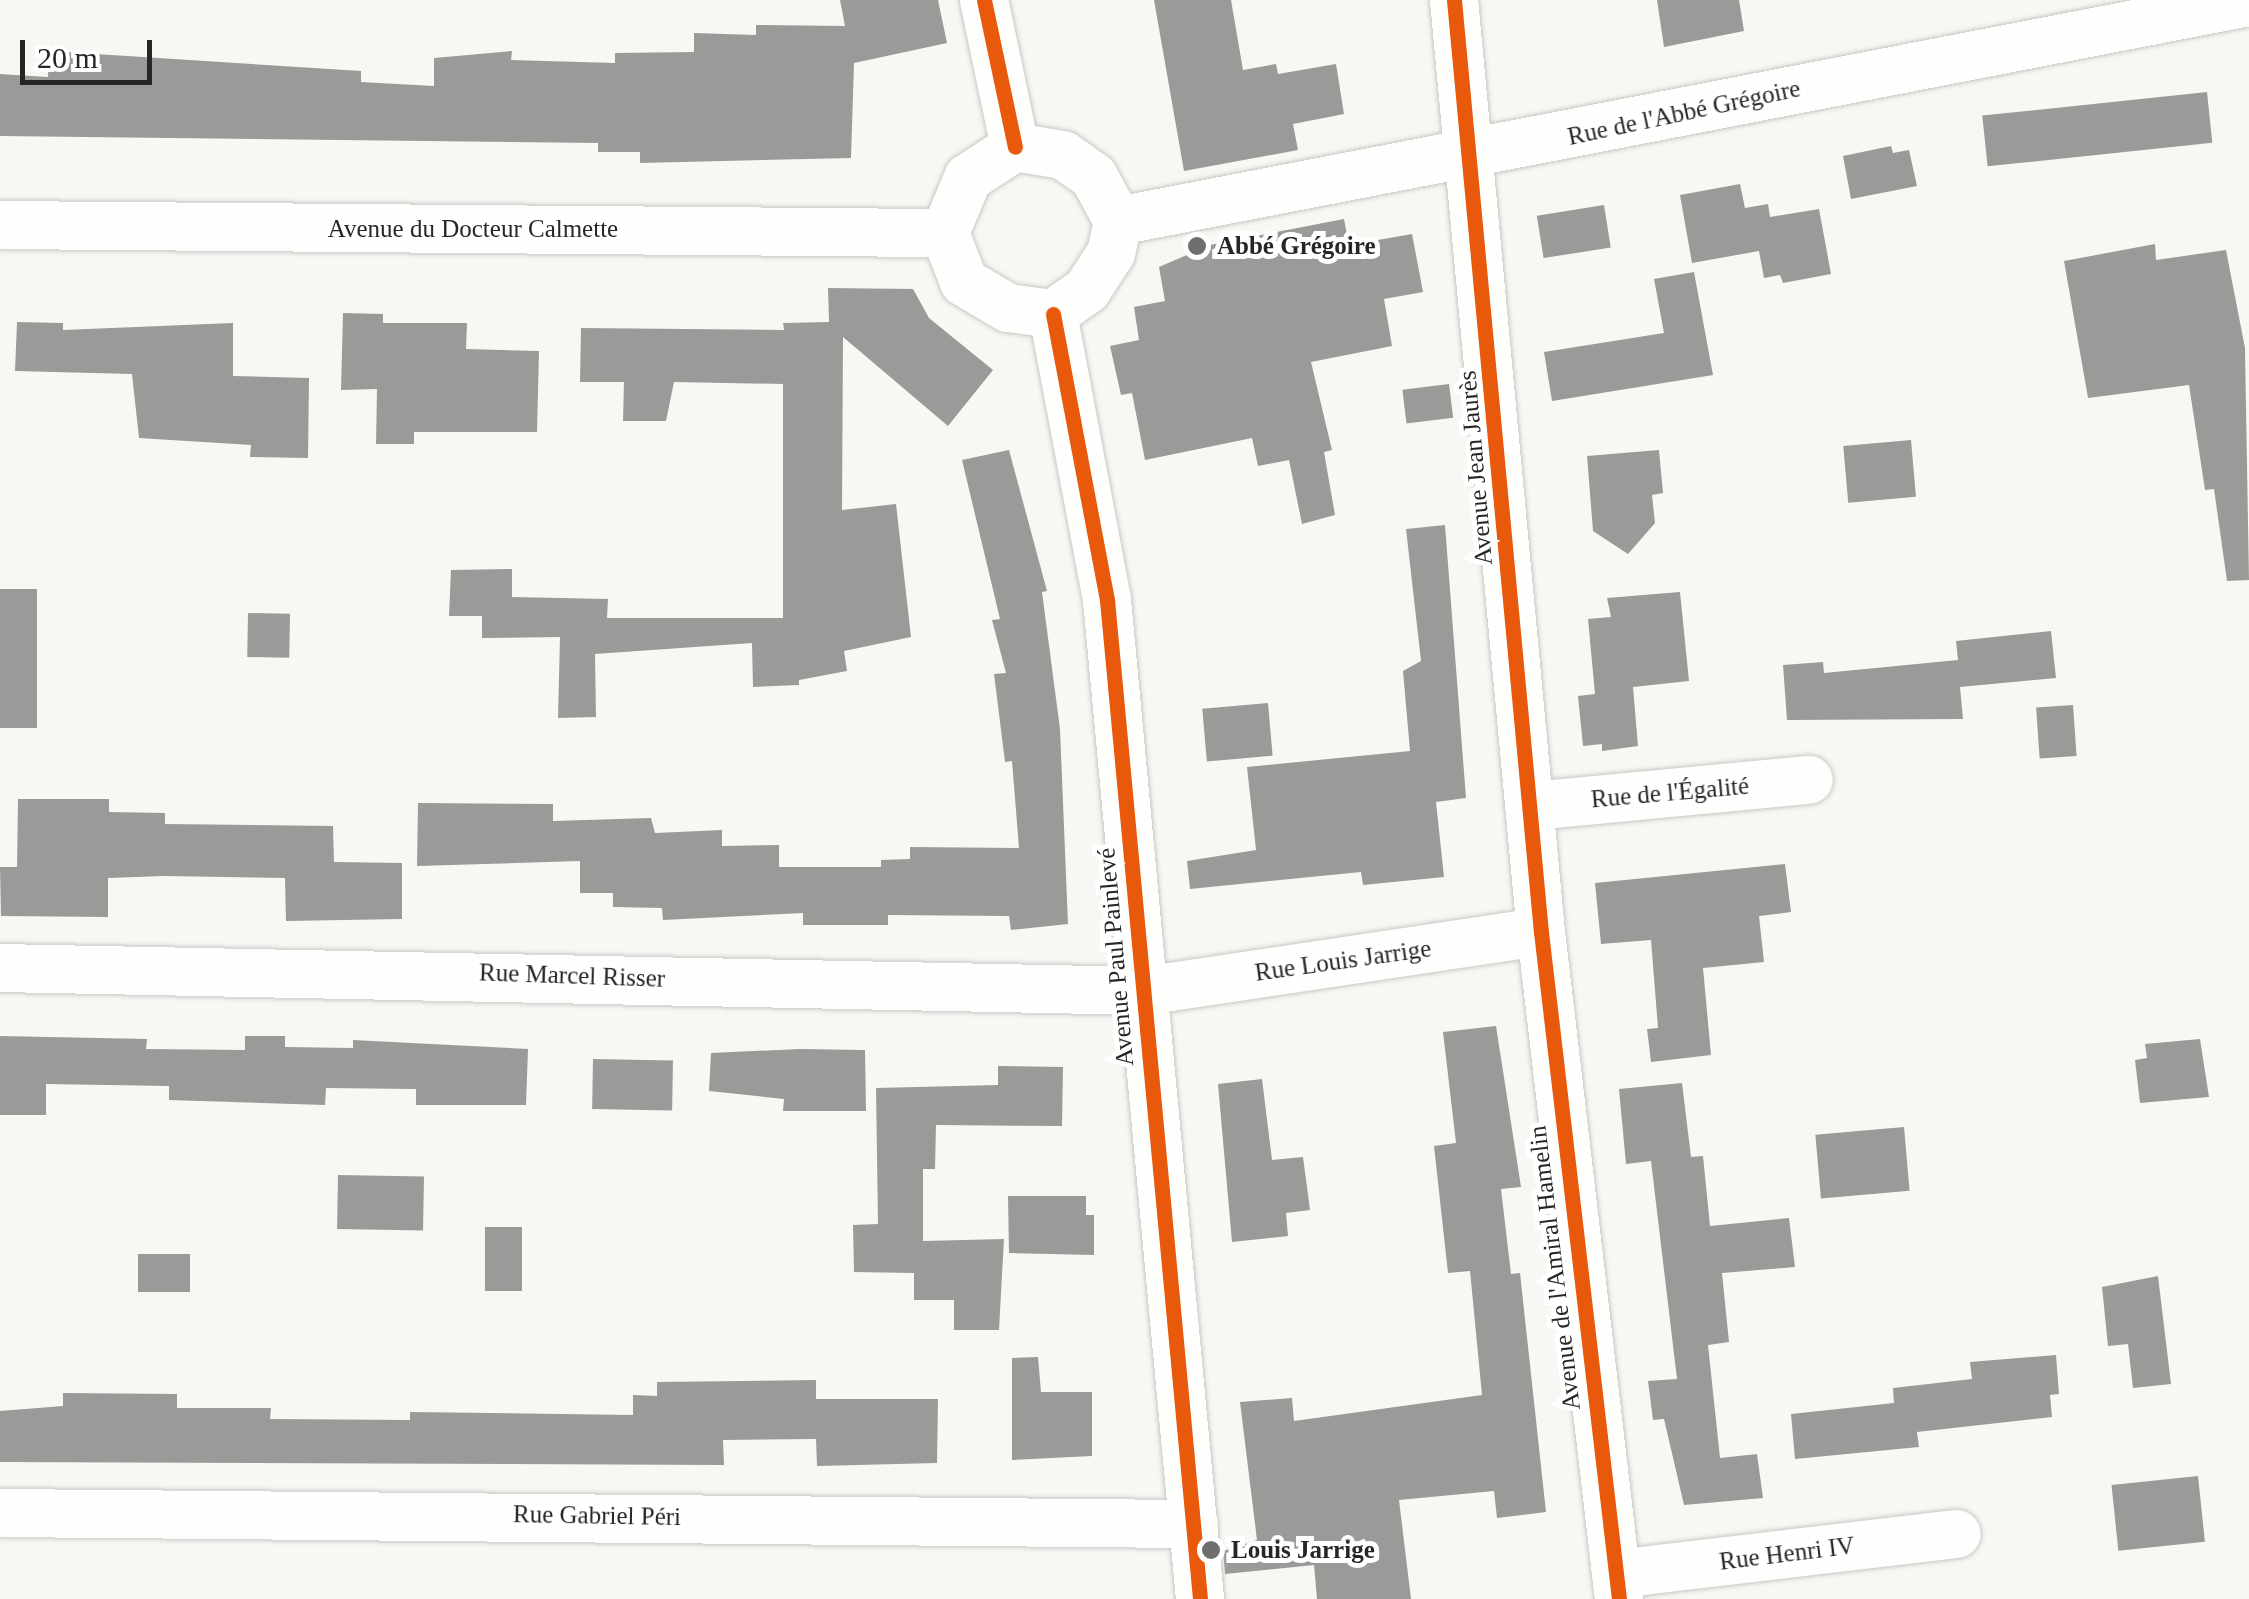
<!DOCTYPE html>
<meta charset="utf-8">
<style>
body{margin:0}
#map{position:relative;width:2249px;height:1599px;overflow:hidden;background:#f6f8f4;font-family:"Times New Roman",serif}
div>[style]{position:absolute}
.building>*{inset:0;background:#9a9b98;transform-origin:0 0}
.roads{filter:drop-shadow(0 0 2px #c8c9c6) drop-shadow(0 0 2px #c8c9c6)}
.minor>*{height:48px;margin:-24px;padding:0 24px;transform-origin:24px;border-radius:24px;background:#fefefd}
.cycleway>*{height:15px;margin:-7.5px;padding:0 7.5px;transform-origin:7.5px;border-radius:7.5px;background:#e8590c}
.dots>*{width:28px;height:28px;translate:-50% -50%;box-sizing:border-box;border:5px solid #fff;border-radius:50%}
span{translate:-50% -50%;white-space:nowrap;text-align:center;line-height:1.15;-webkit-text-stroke:10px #fff;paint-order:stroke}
.street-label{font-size:25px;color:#262725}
.poi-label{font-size:25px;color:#262725;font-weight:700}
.left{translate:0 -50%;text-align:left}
.scale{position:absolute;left:20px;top:40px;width:132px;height:45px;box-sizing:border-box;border:5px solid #262725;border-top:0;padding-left:12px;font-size:30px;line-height:35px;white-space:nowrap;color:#262725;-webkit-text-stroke:8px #fff;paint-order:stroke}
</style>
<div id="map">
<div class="building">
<i style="clip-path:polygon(840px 0,938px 0,947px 43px,854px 63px,851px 158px,640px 163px,640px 152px,598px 152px,598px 143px,0 136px,0 74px,48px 77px,49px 51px,361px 71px,361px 82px,434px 86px,434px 58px,512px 51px,511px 60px,615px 63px,615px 53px,694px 52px,694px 33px,756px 35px,756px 25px,845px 26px)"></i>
<i style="clip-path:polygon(1154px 0,1231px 0,1243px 70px,1276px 64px,1278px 74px,1336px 64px,1344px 114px,1293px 124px,1298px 150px,1184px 171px)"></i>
<i style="clip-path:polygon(1657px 0,1739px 0,1744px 31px,1664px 47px)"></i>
<i style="left:2207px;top:92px;width:51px;height:226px;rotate:84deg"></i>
<i style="clip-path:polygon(1891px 146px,1893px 153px,1909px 150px,1917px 186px,1851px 199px,1843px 156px)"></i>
<i style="clip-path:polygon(1740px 184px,1745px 208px,1768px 204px,1770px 217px,1819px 209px,1831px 274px,1783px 283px,1780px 275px,1764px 278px,1759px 251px,1692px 263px,1680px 195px)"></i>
<i style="left:1604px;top:205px;width:43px;height:68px;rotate:81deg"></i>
<i style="clip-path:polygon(1344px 219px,1349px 245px,1412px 234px,1423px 292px,1384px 299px,1392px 346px,1311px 362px,1332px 450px,1324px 452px,1335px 515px,1302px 524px,1289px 460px,1258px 466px,1252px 438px,1145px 460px,1132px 393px,1121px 395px,1110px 346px,1139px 340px,1134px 307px,1165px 301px,1159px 267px,1210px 245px)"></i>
<i style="clip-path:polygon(2155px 244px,2156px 260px,2226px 250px,2245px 348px,2249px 580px,2227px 581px,2214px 489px,2205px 490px,2189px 385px,2088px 398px,2064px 261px)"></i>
<i style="clip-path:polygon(1694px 272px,1713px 375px,1552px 401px,1544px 352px,1664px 333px,1654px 279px)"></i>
<i style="clip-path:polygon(828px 288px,913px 289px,929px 318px,993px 370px,948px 426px,843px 337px,842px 510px,896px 504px,911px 637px,844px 651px,847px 671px,799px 680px,799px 685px,753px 687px,752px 643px,595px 654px,596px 717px,558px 718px,560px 637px,482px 638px,482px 616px,449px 616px,451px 570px,512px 569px,512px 597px,608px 599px,607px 618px,783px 618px,783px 384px,674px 382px,666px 421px,623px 421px,624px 382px,580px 382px,581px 328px,784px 330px,783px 323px,829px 322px)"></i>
<i style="clip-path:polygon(343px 313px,383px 314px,383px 323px,467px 323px,466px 349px,539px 351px,537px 432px,414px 432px,414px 444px,376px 444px,377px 389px,341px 390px)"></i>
<i style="clip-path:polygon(17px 322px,63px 323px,63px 330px,233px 323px,233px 376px,309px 378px,308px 458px,250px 457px,251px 445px,139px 438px,132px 374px,15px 371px)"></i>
<i style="left:1449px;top:384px;width:34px;height:47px;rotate:83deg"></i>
<i style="left:1911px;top:440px;width:57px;height:68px;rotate:85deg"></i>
<i style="clip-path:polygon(1009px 450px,1047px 591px,1042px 592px,1060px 729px,1068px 924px,1011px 930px,1009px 916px,888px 915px,888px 925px,803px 925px,803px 913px,663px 920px,662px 908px,613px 907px,613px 893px,580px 893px,580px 861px,417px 866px,418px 803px,553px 804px,553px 821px,651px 818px,655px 833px,722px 830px,722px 846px,779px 845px,779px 867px,881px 867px,881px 860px,910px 859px,910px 847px,1019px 848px,1012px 761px,1005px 762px,994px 674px,1006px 673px,992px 620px,1000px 619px,962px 460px)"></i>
<i style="clip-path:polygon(1659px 450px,1663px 493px,1652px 495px,1655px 523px,1628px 554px,1593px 531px,1587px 456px)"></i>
<i style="clip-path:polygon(1445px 525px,1466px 798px,1436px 802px,1444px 877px,1363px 885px,1361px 872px,1190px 889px,1187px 861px,1256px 850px,1247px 767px,1410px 751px,1403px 671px,1421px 661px,1406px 529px)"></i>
<i style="left:0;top:589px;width:37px;height:139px"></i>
<i style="clip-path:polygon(1680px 592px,1689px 681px,1633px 687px,1638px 746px,1602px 751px,1602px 744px,1583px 746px,1578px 696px,1595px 694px,1588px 619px,1611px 617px,1607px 598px)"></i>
<i style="left:248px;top:613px;width:42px;height:44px;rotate:1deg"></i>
<i style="clip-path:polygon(2051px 631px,2056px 678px,1960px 687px,1963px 719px,1787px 720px,1783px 665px,1823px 662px,1824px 673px,1958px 660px,1956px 641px)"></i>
<i style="left:1268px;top:703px;width:53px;height:66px;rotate:85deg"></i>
<i style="left:2073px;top:705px;width:51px;height:37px;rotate:86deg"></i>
<i style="clip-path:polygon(18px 799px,109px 799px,109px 812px,165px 813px,165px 824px,333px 826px,334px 862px,402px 863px,402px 919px,286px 921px,285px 878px,164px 876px,108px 878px,108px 917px,1px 916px,0 867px,17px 867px)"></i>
<i style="clip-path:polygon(1785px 864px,1791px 912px,1759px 916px,1764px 962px,1703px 968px,1711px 1055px,1651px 1062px,1647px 1029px,1658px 1028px,1651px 940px,1601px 944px,1595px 883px)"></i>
<i style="clip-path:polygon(1496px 1026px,1521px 1187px,1501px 1189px,1511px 1274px,1520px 1273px,1546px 1512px,1497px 1518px,1494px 1491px,1399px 1500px,1411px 1599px,1317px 1599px,1314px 1565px,1225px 1574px,1223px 1551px,1257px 1540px,1240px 1402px,1292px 1398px,1294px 1421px,1482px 1395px,1470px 1271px,1448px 1273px,1434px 1146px,1456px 1143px,1443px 1032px)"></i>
<i style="clip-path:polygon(0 1036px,147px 1039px,146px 1049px,245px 1050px,245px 1036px,285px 1036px,285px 1047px,353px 1048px,353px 1040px,528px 1049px,526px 1105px,416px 1105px,416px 1089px,326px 1088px,325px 1105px,169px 1100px,169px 1086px,46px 1084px,46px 1115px,0 1115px)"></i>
<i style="clip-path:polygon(2200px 1039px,2209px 1097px,2140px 1103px,2135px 1060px,2147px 1058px,2145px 1044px)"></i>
<i style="clip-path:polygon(800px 1049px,865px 1050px,866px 1111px,783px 1111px,784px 1099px,709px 1091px,711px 1053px)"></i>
<i style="left:593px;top:1059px;width:80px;height:50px;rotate:1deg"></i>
<i style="clip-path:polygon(998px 1066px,1063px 1067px,1062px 1126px,936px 1125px,935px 1169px,923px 1169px,923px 1241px,1004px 1239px,999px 1330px,954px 1330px,954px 1300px,914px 1300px,914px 1273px,854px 1272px,853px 1225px,878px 1224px,876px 1088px,998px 1085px)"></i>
<i style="clip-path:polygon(1262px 1079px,1272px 1160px,1303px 1157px,1310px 1210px,1286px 1213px,1288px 1236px,1232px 1242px,1218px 1084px)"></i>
<i style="clip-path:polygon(1682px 1083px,1691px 1157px,1703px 1156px,1710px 1226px,1789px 1218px,1795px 1267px,1722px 1273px,1729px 1342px,1708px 1345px,1720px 1458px,1757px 1454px,1763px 1498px,1684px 1505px,1664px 1419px,1653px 1420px,1648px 1381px,1677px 1379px,1651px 1161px,1626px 1164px,1619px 1089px)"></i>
<i style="left:1904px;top:1127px;width:64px;height:89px;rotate:85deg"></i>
<i style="left:338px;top:1175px;width:86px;height:54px;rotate:1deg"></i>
<i style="clip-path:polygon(1008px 1196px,1086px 1196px,1086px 1215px,1094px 1215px,1094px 1255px,1009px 1253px)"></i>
<i style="left:485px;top:1227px;width:37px;height:64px"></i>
<i style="left:138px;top:1254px;width:52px;height:38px"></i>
<i style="clip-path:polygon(2158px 1276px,2171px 1384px,2133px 1388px,2128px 1344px,2108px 1346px,2102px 1287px)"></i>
<i style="clip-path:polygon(2056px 1355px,2059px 1394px,2050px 1395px,2052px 1417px,1917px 1432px,1919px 1447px,1795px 1459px,1791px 1414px,1894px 1403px,1893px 1388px,1972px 1379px,1970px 1362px)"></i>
<i style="clip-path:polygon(1038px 1357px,1041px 1392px,1092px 1392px,1092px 1456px,1012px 1460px,1012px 1358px)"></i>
<i style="clip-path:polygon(816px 1380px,816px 1399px,938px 1399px,937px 1463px,817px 1466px,816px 1439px,723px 1440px,724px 1465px,0 1462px,0 1411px,63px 1406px,63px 1393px,177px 1394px,177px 1408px,271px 1408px,270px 1419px,410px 1420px,410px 1412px,633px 1415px,633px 1395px,657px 1396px,657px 1382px)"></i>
<i style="left:2198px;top:1476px;width:66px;height:87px;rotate:84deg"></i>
</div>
<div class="roads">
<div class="minor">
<i style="left:984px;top:0;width:150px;rotate:78.1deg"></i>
<i style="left:1454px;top:0;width:936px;rotate:84.67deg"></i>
<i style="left:1541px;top:932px;width:672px;rotate:83.33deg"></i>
<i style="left:1015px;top:147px;width:49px;rotate:9.5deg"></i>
<i style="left:1063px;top:155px;width:38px;rotate:35deg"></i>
<i style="left:1094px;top:177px;width:50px;rotate:61.4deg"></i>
<i style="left:1118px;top:221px;width:33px;rotate:102deg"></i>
<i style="left:1111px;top:253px;width:44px;rotate:123deg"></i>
<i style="left:1087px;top:290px;width:42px;rotate:144.8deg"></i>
<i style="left:1053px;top:314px;width:45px;rotate:-172.4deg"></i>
<i style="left:1008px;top:308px;width:51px;rotate:-149.4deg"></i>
<i style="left:964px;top:282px;width:53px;rotate:-111.2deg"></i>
<i style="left:945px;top:233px;width:60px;rotate:-67.3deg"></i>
<i style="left:968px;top:178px;width:56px;rotate:-33.4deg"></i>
<i style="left:1118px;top:221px;width:1152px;rotate:-10.96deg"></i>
<i style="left:0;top:225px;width:945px;rotate:0.49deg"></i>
<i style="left:1053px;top:314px;width:291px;rotate:79.3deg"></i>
<i style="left:1107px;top:600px;width:1003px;rotate:84.68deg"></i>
<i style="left:1532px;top:806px;width:278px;rotate:-5.4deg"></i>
<i style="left:0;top:968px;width:1144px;rotate:1.15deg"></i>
<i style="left:1144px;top:991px;width:401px;rotate:-8.5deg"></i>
<i style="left:0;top:1513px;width:1194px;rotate:0.53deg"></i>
<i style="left:1616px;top:1574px;width:343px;rotate:-6.7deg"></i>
</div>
</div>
<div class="cycleway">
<i style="left:984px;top:0;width:150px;rotate:78.1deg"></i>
<i style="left:1454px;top:0;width:936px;rotate:84.67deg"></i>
<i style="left:1541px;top:932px;width:672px;rotate:83.33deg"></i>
<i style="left:1053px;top:314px;width:291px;rotate:79.3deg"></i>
<i style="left:1107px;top:600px;width:1003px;rotate:84.68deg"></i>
</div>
<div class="dots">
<i style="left:1197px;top:246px;background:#6f706d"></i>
<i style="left:1211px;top:1550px;background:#6f706d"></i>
</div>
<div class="street-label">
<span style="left:1684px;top:113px;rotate:-12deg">Rue de l'Abbé Grégoire</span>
<span style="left:473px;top:229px">Avenue du Docteur Calmette</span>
<span style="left:1476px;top:468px;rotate:-95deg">Avenue Jean Jaurès</span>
<span style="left:1670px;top:793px;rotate:-5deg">Rue de l'Égalité</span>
<span style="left:1116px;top:957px;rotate:-95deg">Avenue Paul Painlevé</span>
<span style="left:1343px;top:961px;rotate:-8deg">Rue Louis Jarrige</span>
<span style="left:572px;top:976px;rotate:2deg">Rue Marcel Risser</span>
<span style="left:1555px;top:1268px;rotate:-97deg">Avenue de l'Amiral Hamelin</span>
<span style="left:597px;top:1516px;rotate:1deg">Rue Gabriel Péri</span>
<span style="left:1787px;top:1554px;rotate:-7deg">Rue Henri IV</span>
</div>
<div class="poi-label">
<span class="left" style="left:1217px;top:246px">Abbé Grégoire</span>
<span class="left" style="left:1231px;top:1550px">Louis Jarrige</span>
</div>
<div class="scale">20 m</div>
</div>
